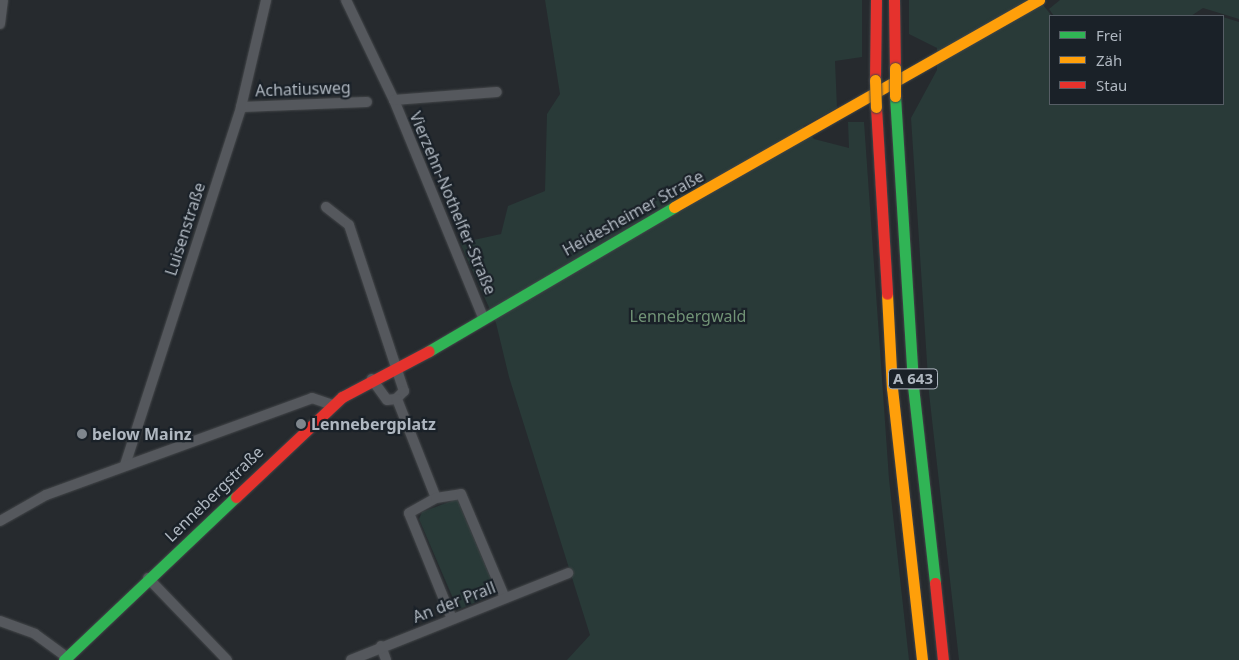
<!DOCTYPE html>
<meta charset="utf-8">
<style>
body{margin:0}
#map{position:relative;width:1239px;height:660px;overflow:hidden;background:#262a2e;font-family:"Noto Sans",sans-serif}
div>[style]{position:absolute}
.green>*{inset:0;background:#293a38}
.roads{filter:drop-shadow(0 0 1px #434649) drop-shadow(0 0 1px #434649)}
.street>*{height:10px;margin:-5px;padding:0 5px;transform-origin:5px;border-radius:5px;background:#55585d}
.fast>*{height:11px;margin:-5.5px;padding:0 5.5px;transform-origin:5.5px;border-radius:5.5px;background:#30b455}
.slow>*{height:11px;margin:-5.5px;padding:0 5.5px;transform-origin:5.5px;border-radius:5.5px;background:#ff9f0a}
.jam>*{height:11px;margin:-5.5px;padding:0 5.5px;transform-origin:5.5px;border-radius:5.5px;background:#e5322d}
.bridges{filter:drop-shadow(0 0 1px #42464a) drop-shadow(0 0 1px #42464a)}
.slow-bridge>*{height:11px;margin:-5.5px;padding:0 5.5px;transform-origin:5.5px;border-radius:5.5px;background:#ff9f0a}
.dots>*{width:14px;height:14px;translate:-50% -50%;box-sizing:border-box;border:2px solid #1a2128;border-radius:50%}
span{translate:-50% -50%;white-space:nowrap;text-align:center;line-height:1.15;-webkit-text-stroke:4.5px #1a2128;paint-order:stroke}
.shield-label span{padding:1px 4px;background:#1a2128;border:1px solid;border-radius:4px;-webkit-text-stroke-width:0}
.shield-label{font-size:15px;color:#afb7c0;font-weight:700}
.street-label{font-size:16px;color:#afb7c0}
.park-label{font-size:16px;color:#719376}
.poi-label{font-size:16px;color:#afb7c0;font-weight:700}
.left{translate:0 -50%;text-align:left}
.legend{position:absolute;left:1049px;top:15px;width:175px;height:90px;box-sizing:border-box;background:#1a2128;border:1px solid #565d65;margin:0;padding:6px 9px;list-style:none;font-size:15px;color:#afb7c0}
.legend li{display:flex;align-items:center;gap:10px;height:25px}
.legend b{width:25px;border:1px solid #565d65}
</style>
<div id="map">
<div class="green">
<i style="clip-path:polygon(545px 0,862px 0,862px 57px,835px 61px,837px 108px,803px 126px,814px 139px,849px 148px,848px 122px,864px 122px,889px 479px,909px 660px,567px 660px,590px 635px,509px 377px,496px 323px,460px 243px,501px 234px,508px 206px,545px 191px,547px 114px,560px 94px)"></i>
<i style="clip-path:polygon(909px 0,1039px 0,1052px 16px,1050px 104px,1223px 104px,1223px 17px,1239px 22px,1239px 660px,959px 660px,929px 393px,911px 118px,937px 70px,937px 48px,909px 34px)"></i>
<i style="clip-path:polygon(1060px 0,1239px 0,1239px 19px,1203px 8px,1191px 16px,1054px 16px,1049px 9px)"></i>
<i style="clip-path:polygon(457px 499px,497px 593px,458px 610px,419px 519px,422px 512px)"></i>
</div>
<div class="roads">
<div class="street">
<i style="left:346px;top:0;width:111px;rotate:64.4deg"></i>
<i style="left:394px;top:100px;width:237px;rotate:67.7deg"></i>
<i style="left:0;top:24px;width:24px;rotate:-83deg"></i>
<i style="left:394px;top:100px;width:103px;rotate:-4.4deg"></i>
<i style="left:241px;top:107px;width:126px;rotate:-2.3deg"></i>
<i style="left:326px;top:207px;width:29px;rotate:38deg"></i>
<i style="left:349px;top:225px;width:175px;rotate:71.7deg"></i>
<i style="left:404px;top:391px;width:11px;rotate:135deg"></i>
<i style="left:396px;top:399px;width:9px;rotate:174deg"></i>
<i style="left:387px;top:400px;width:26px;rotate:-126deg"></i>
<i style="left:397px;top:399px;width:106px;rotate:68.5deg"></i>
<i style="left:125px;top:465px;width:376px;rotate:-72deg"></i>
<i style="left:241px;top:107px;width:110px;rotate:-76.8deg"></i>
<i style="left:0;top:521px;width:53px;rotate:-29.5deg"></i>
<i style="left:46px;top:495px;width:283px;rotate:-20deg"></i>
<i style="left:312px;top:398px;width:21px;rotate:19deg"></i>
<i style="left:148px;top:578px;width:114px;rotate:46.1deg"></i>
<i style="left:452px;top:619px;width:114px;rotate:-112.1deg"></i>
<i style="left:409px;top:513px;width:31px;rotate:-29deg"></i>
<i style="left:436px;top:498px;width:25px;rotate:-9deg"></i>
<i style="left:461px;top:494px;width:113px;rotate:67.1deg"></i>
<i style="left:0;top:621px;width:37px;rotate:20deg"></i>
<i style="left:35px;top:634px;width:39px;rotate:36deg"></i>
<i style="left:381px;top:646px;width:15px;rotate:70deg"></i>
<i style="left:351px;top:660px;width:234px;rotate:-21.8deg"></i>
</div>
<div class="fast">
<i style="left:895px;top:96px;width:291px;rotate:86.4deg"></i>
<i style="left:913px;top:386px;width:198px;rotate:83.6deg"></i>
<i style="left:429px;top:351px;width:284px;rotate:-30.4deg"></i>
<i style="left:64px;top:660px;width:237px;rotate:-43.5deg"></i>
</div>
<div class="slow">
<i style="left:674px;top:207px;width:420px;rotate:-29.6deg"></i>
<i style="left:887px;top:294px;width:94px;rotate:87deg"></i>
<i style="left:892px;top:388px;width:274px;rotate:83.7deg"></i>
</div>
<div class="jam">
<i style="left:894px;top:0;width:68px;rotate:89.2deg"></i>
<i style="left:875px;top:80px;width:80px;rotate:-89.3deg"></i>
<i style="left:876px;top:107px;width:187px;rotate:86.6deg"></i>
<i style="left:236px;top:497px;width:146px;rotate:-43.3deg"></i>
<i style="left:342px;top:397px;width:98px;rotate:-27.9deg"></i>
<i style="left:935px;top:583px;width:77px;rotate:84.1deg"></i>
</div>
</div>
<div class="bridges">
<div class="slow-bridge">
<i style="left:895px;top:68px;width:28px;rotate:90deg"></i>
<i style="left:875px;top:80px;width:27px;rotate:88deg"></i>
</div>
</div>
<div class="dots">
<i style="left:301px;top:424px;background:#7f868d"></i>
<i style="left:82px;top:434px;background:#7f868d"></i>
</div>
<div class="shield-label">
<span style="left:913px;top:379px">A 643</span>
</div>
<div class="street-label">
<span style="left:303px;top:89px;rotate:-2deg">Achatiusweg</span>
<span style="left:453px;top:203px;rotate:67deg">Vierzehn-Nothelfer-Straße</span>
<span style="left:633px;top:213px;rotate:-29deg">Heidesheimer Straße</span>
<span style="left:185px;top:229px;rotate:-72deg">Luisenstraße</span>
<span style="left:214px;top:494px;rotate:-44deg">Lennebergstraße</span>
<span style="left:454px;top:602px;rotate:-21deg">An der Prall</span>
</div>
<div class="park-label">
<span style="left:688px;top:316px">Lennebergwald</span>
</div>
<div class="poi-label">
<span class="left" style="left:311px;top:424px">Lennebergplatz</span>
<span class="left" style="left:92px;top:434px">below Mainz</span>
</div>
<ul class="legend">
<li><b style="height:6px;background:#30b455"></b>Frei</li>
<li><b style="height:6px;background:#ff9f0a"></b>Zäh</li>
<li><b style="height:6px;background:#e5322d"></b>Stau</li>
</ul>
</div>
